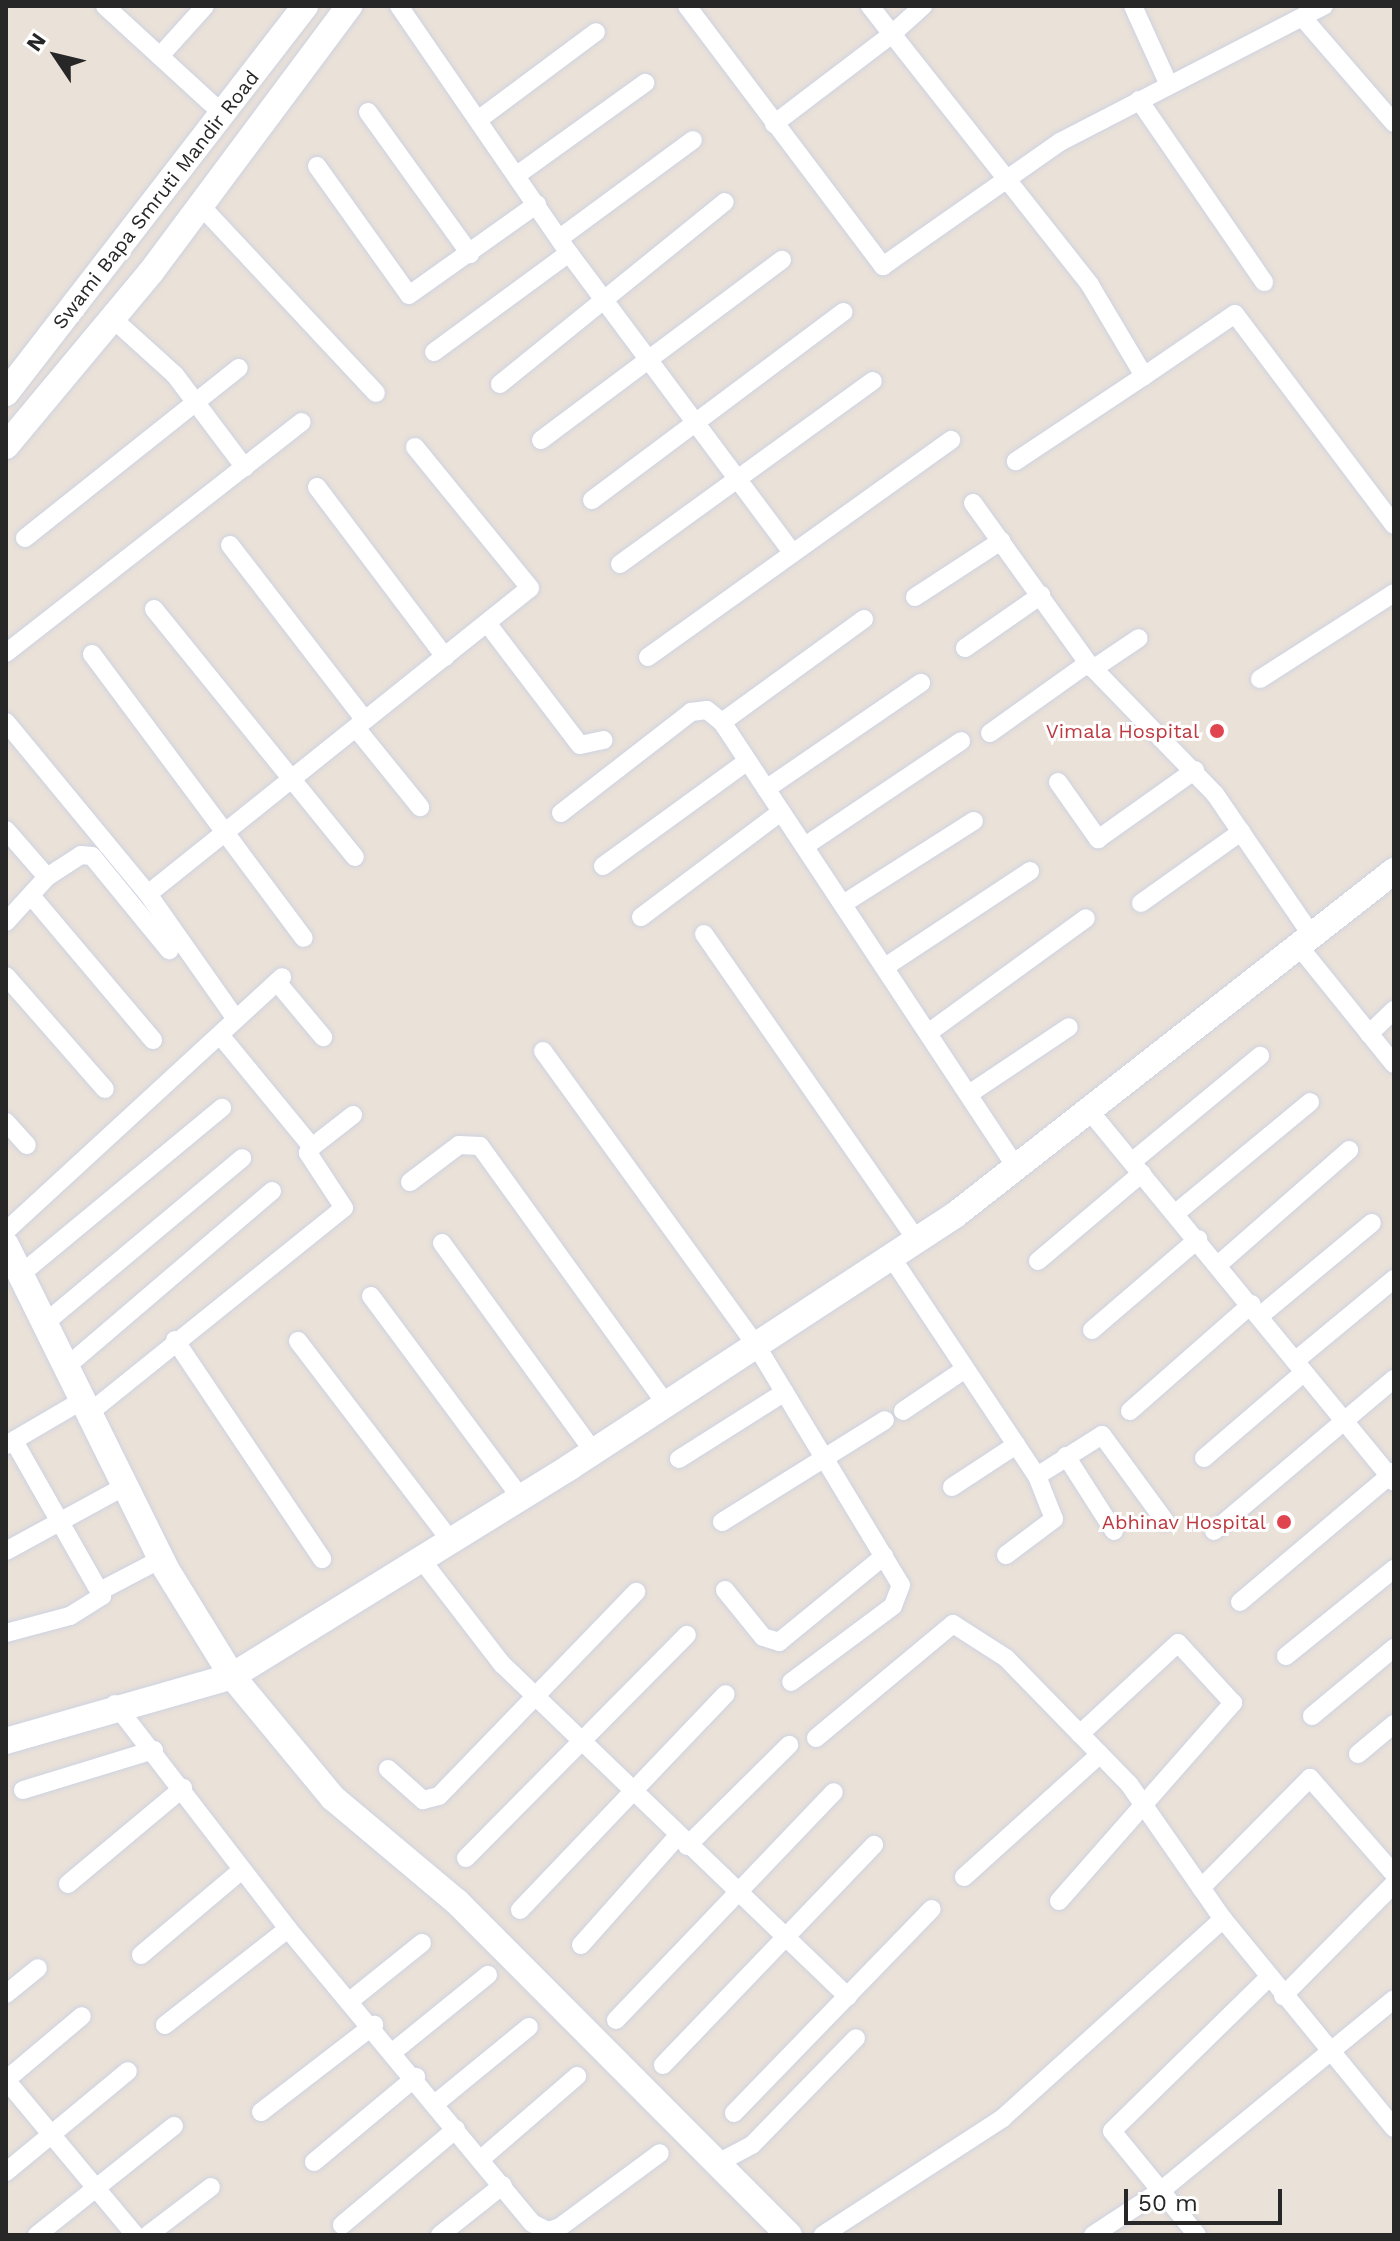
<!DOCTYPE html>
<style>
body{margin:0}
#map{position:relative;width:1400px;height:2241px;overflow:hidden;background:#eae1d8;font-family:"Work Sans",sans-serif}
div>[style]{position:absolute}
.roads{filter:drop-shadow(0 0 2px #cdd2e1) drop-shadow(0 0 2px #cdd2e1)}
.street>*{height:18px;margin:-9px;padding:0 9px;transform-origin:9px;border-radius:9px;background:#fff}
.secondary>*{height:26px;margin:-13px;padding:0 13px;transform-origin:13px;border-radius:13px;background:#fff}
.dots>*{width:22px;height:22px;translate:-50% -50%;box-sizing:border-box;border:4px solid #fff;border-radius:50%}
span{translate:-50% -50%;white-space:nowrap;text-align:center;line-height:1.15;-webkit-text-stroke:6px #fff;paint-order:stroke}
.street-label{font-size:20px;color:#272727}
.health-label{font-size:20px;color:#be3a42}
.right{translate:-100% -50%;text-align:right}
.frame{position:absolute;inset:0;border:8px solid #272727;pointer-events:none}
.north{position:absolute;left:16px;top:16px;width:80px;height:80px;-webkit-text-stroke:6px #fff;paint-order:stroke;rotate:305deg;font-size:22px;font-weight:700;line-height:32px;text-align:center;color:#272727}
.north::after{content:'';display:block;margin:auto;width:28px;height:36px;background:#272727;clip-path:polygon(50% 0,100% 100%,50% 72%,0 100%)}
.scale{position:absolute;left:1124px;top:2189px;width:158px;height:36px;box-sizing:border-box;border:4px solid #272727;border-top:0;padding-left:10px;font-size:24px;line-height:28px;white-space:nowrap;color:#272727;-webkit-text-stroke:6px #fff;paint-order:stroke}
</style>
<div id="map">
<div class="roads">
<div class="street">
<i style="left:105px;top:6px;width:160px;rotate:42.5deg"></i>
<i style="left:399px;top:6px;width:300px;rotate:55.5deg"></i>
<i style="left:569px;top:253px;width:370px;rotate:53.3deg"></i>
<i style="left:687px;top:6px;width:326px;rotate:53deg"></i>
<i style="left:883px;top:266px;width:216px;rotate:-35deg"></i>
<i style="left:1060px;top:142px;width:297px;rotate:-27.3deg"></i>
<i style="left:870px;top:6px;width:36px;rotate:52deg"></i>
<i style="left:892px;top:34px;width:42px;rotate:-42.1deg"></i>
<i style="left:1133px;top:6px;width:87px;rotate:65.5deg"></i>
<i style="left:1303px;top:18px;width:139px;rotate:49.1deg"></i>
<i style="left:160px;top:56px;width:67px;rotate:-48deg"></i>
<i style="left:1139px;top:100px;width:221px;rotate:55.5deg"></i>
<i style="left:368px;top:112px;width:175px;rotate:54.3deg"></i>
<i style="left:478px;top:120px;width:147px;rotate:-36.7deg"></i>
<i style="left:774px;top:124px;width:148px;rotate:-37.3deg"></i>
<i style="left:892px;top:34px;width:320px;rotate:51.7deg"></i>
<i style="left:1090px;top:285px;width:106px;rotate:59.3deg"></i>
<i style="left:1144px;top:376px;width:154px;rotate:146.4deg"></i>
<i style="left:317px;top:166px;width:158px;rotate:54.5deg"></i>
<i style="left:409px;top:295px;width:157px;rotate:-35.4deg"></i>
<i style="left:517px;top:175px;width:158px;rotate:-35.7deg"></i>
<i style="left:201px;top:206px;width:256px;rotate:46.9deg"></i>
<i style="left:560px;top:238px;width:165px;rotate:-36.4deg"></i>
<i style="left:112px;top:318px;width:85px;rotate:42.1deg"></i>
<i style="left:175px;top:375px;width:116px;rotate:53deg"></i>
<i style="left:434px;top:352px;width:167px;rotate:-36.3deg"></i>
<i style="left:1144px;top:376px;width:110px;rotate:-34.3deg"></i>
<i style="left:1235px;top:314px;width:264px;rotate:53deg"></i>
<i style="left:500px;top:384px;width:289px;rotate:-39deg"></i>
<i style="left:541px;top:440px;width:301px;rotate:-36.8deg"></i>
<i style="left:317px;top:487px;width:213px;rotate:53deg"></i>
<i style="left:592px;top:500px;width:314px;rotate:-36.8deg"></i>
<i style="left:973px;top:503px;width:197px;rotate:54.3deg"></i>
<i style="left:1088px;top:663px;width:182px;rotate:45.9deg"></i>
<i style="left:1215px;top:794px;width:168px;rotate:55.6deg"></i>
<i style="left:25px;top:538px;width:273px;rotate:-38.5deg"></i>
<i style="left:230px;top:545px;width:221px;rotate:52.4deg"></i>
<i style="left:620px;top:564px;width:312px;rotate:-35.9deg"></i>
<i style="left:915px;top:597px;width:103px;rotate:-33.1deg"></i>
<i style="left:154px;top:609px;width:319px;rotate:51deg"></i>
<i style="left:864px;top:619px;width:175px;rotate:144deg"></i>
<i style="left:722px;top:722px;width:533px;rotate:56.55deg"></i>
<i style="left:487px;top:623px;width:153px;rotate:52.7deg"></i>
<i style="left:580px;top:745px;width:24px;rotate:-12deg"></i>
<i style="left:965px;top:648px;width:93px;rotate:-34.9deg"></i>
<i style="left:6px;top:653px;width:375px;rotate:-38deg"></i>
<i style="left:92px;top:654px;width:354px;rotate:53.3deg"></i>
<i style="left:648px;top:657px;width:373px;rotate:-35.6deg"></i>
<i style="left:1093px;top:669px;width:55px;rotate:-34deg"></i>
<i style="left:1260px;top:679px;width:159px;rotate:-32.7deg"></i>
<i style="left:6px;top:722px;width:223px;rotate:50.5deg"></i>
<i style="left:148px;top:894px;width:153px;rotate:54.9deg"></i>
<i style="left:356px;top:728px;width:102px;rotate:51deg"></i>
<i style="left:990px;top:733px;width:120px;rotate:-35.5deg"></i>
<i style="left:1058px;top:782px;width:70px;rotate:54.9deg"></i>
<i style="left:1098px;top:839px;width:119px;rotate:-35.4deg"></i>
<i style="left:766px;top:789px;width:188px;rotate:-34.4deg"></i>
<i style="left:561px;top:813px;width:165px;rotate:-37.8deg"></i>
<i style="left:691px;top:712px;width:16px;rotate:-7deg"></i>
<i style="left:707px;top:710px;width:19px;rotate:39deg"></i>
<i style="left:6px;top:830px;width:62px;rotate:48.9deg"></i>
<i style="left:47px;top:877px;width:61px;rotate:132.3deg"></i>
<i style="left:805px;top:846px;width:188px;rotate:-33.9deg"></i>
<i style="left:603px;top:866px;width:177px;rotate:-36deg"></i>
<i style="left:47px;top:877px;width:40px;rotate:-32.9deg"></i>
<i style="left:81px;top:855px;width:11px;rotate:5deg"></i>
<i style="left:92px;top:856px;width:122px;rotate:50.7deg"></i>
<i style="left:148px;top:894px;width:489px;rotate:-38.7deg"></i>
<i style="left:530px;top:588px;width:182px;rotate:-129.2deg"></i>
<i style="left:33px;top:898px;width:186px;rotate:49.8deg"></i>
<i style="left:1141px;top:903px;width:123px;rotate:-35.4deg"></i>
<i style="left:843px;top:904px;width:155px;rotate:-32.4deg"></i>
<i style="left:641px;top:917px;width:175px;rotate:-36.9deg"></i>
<i style="left:704px;top:934px;width:374px;rotate:55.2deg"></i>
<i style="left:1297px;top:944px;width:154px;rotate:51.1deg"></i>
<i style="left:885px;top:967px;width:174px;rotate:-33.5deg"></i>
<i style="left:6px;top:976px;width:150px;rotate:48.8deg"></i>
<i style="left:277px;top:982px;width:72px;rotate:50.1deg"></i>
<i style="left:928px;top:1033px;width:195px;rotate:-36deg"></i>
<i style="left:1369px;top:1034px;width:35px;rotate:-44deg"></i>
<i style="left:543px;top:1051px;width:363px;rotate:54.1deg"></i>
<i style="left:756px;top:1345px;width:280px;rotate:58.9deg"></i>
<i style="left:901px;top:1585px;width:22px;rotate:111deg"></i>
<i style="left:893px;top:1606px;width:127px;rotate:143.3deg"></i>
<i style="left:969px;top:1094px;width:120px;rotate:-33.8deg"></i>
<i style="left:1088px;top:1109px;width:482px;rotate:50.6deg"></i>
<i style="left:6px;top:1122px;width:31px;rotate:48deg"></i>
<i style="left:312px;top:1147px;width:52px;rotate:-38deg"></i>
<i style="left:1133px;top:1161px;width:165px;rotate:-39.6deg"></i>
<i style="left:410px;top:1182px;width:61px;rotate:-37.1deg"></i>
<i style="left:459px;top:1145px;width:21px;rotate:3deg"></i>
<i style="left:480px;top:1146px;width:318px;rotate:54.2deg"></i>
<i style="left:1176px;top:1213px;width:174px;rotate:-39.6deg"></i>
<i style="left:6px;top:1231px;width:375px;rotate:-42.6deg"></i>
<i style="left:442px;top:1243px;width:258px;rotate:54deg"></i>
<i style="left:892px;top:1258px;width:262px;rotate:56.4deg"></i>
<i style="left:1037px;top:1476px;width:77px;rotate:-32.2deg"></i>
<i style="left:1102px;top:1435px;width:107px;rotate:53.8deg"></i>
<i style="left:1038px;top:1261px;width:136px;rotate:-40.2deg"></i>
<i style="left:1219px;top:1264px;width:173px;rotate:-41.2deg"></i>
<i style="left:21px;top:1274px;width:261px;rotate:-39.6deg"></i>
<i style="left:371px;top:1296px;width:252px;rotate:53.4deg"></i>
<i style="left:1261px;top:1315px;width:144px;rotate:-39.7deg"></i>
<i style="left:45px;top:1323px;width:257px;rotate:-39.9deg"></i>
<i style="left:1092px;top:1330px;width:140px;rotate:-40.6deg"></i>
<i style="left:175px;top:1340px;width:264px;rotate:56.1deg"></i>
<i style="left:298px;top:1341px;width:252px;rotate:52.6deg"></i>
<i style="left:1295px;top:1361px;width:129px;rotate:-39.6deg"></i>
<i style="left:66px;top:1367px;width:271px;rotate:-40.5deg"></i>
<i style="left:903px;top:1411px;width:75px;rotate:-34.1deg"></i>
<i style="left:1130px;top:1411px;width:162px;rotate:-41.3deg"></i>
<i style="left:89px;top:1413px;width:327px;rotate:-38.8deg"></i>
<i style="left:344px;top:1208px;width:66px;rotate:-123.2deg"></i>
<i style="left:308px;top:1153px;width:7px;rotate:-56deg"></i>
<i style="left:312px;top:1147px;width:145px;rotate:-129.4deg"></i>
<i style="left:6px;top:1445px;width:89px;rotate:-30.3deg"></i>
<i style="left:1066px;top:1456px;width:89px;rotate:57.4deg"></i>
<i style="left:1204px;top:1458px;width:130px;rotate:-40.6deg"></i>
<i style="left:679px;top:1459px;width:125px;rotate:-32.3deg"></i>
<i style="left:952px;top:1487px;width:77px;rotate:-33.3deg"></i>
<i style="left:722px;top:1522px;width:192px;rotate:-32deg"></i>
<i style="left:1214px;top:1531px;width:236px;rotate:-40.2deg"></i>
<i style="left:6px;top:1551px;width:136px;rotate:-28.6deg"></i>
<i style="left:1006px;top:1555px;width:60px;rotate:-36.9deg"></i>
<i style="left:1054px;top:1519px;width:46px;rotate:-111.6deg"></i>
<i style="left:421px;top:1559px;width:133px;rotate:52.4deg"></i>
<i style="left:502px;top:1664px;width:480px;rotate:43.9deg"></i>
<i style="left:102px;top:1590px;width:67px;rotate:-27.7deg"></i>
<i style="left:725px;top:1590px;width:60px;rotate:51deg"></i>
<i style="left:763px;top:1637px;width:17px;rotate:17deg"></i>
<i style="left:779px;top:1642px;width:136px;rotate:-39.3deg"></i>
<i style="left:1240px;top:1602px;width:202px;rotate:-40.2deg"></i>
<i style="left:6px;top:1633px;width:66px;rotate:-14.9deg"></i>
<i style="left:70px;top:1616px;width:38px;rotate:-32deg"></i>
<i style="left:102px;top:1596px;width:178px;rotate:-119.6deg"></i>
<i style="left:1286px;top:1656px;width:139px;rotate:-38.9deg"></i>
<i style="left:115px;top:1704px;width:284px;rotate:52.4deg"></i>
<i style="left:288px;top:1929px;width:382px;rotate:50.3deg"></i>
<i style="left:532px;top:2223px;width:18px;rotate:27deg"></i>
<i style="left:548px;top:2231px;width:13px;rotate:-18deg"></i>
<i style="left:560px;top:2227px;width:124px;rotate:-36.5deg"></i>
<i style="left:1312px;top:1716px;width:107px;rotate:-39.7deg"></i>
<i style="left:816px;top:1738px;width:178px;rotate:-39.8deg"></i>
<i style="left:953px;top:1624px;width:63px;rotate:32.7deg"></i>
<i style="left:1006px;top:1658px;width:176px;rotate:45.7deg"></i>
<i style="left:1129px;top:1784px;width:165px;rotate:55.2deg"></i>
<i style="left:1223px;top:1919px;width:297px;rotate:137.9deg"></i>
<i style="left:1003px;top:2118px;width:215px;rotate:147deg"></i>
<i style="left:1358px;top:1754px;width:47px;rotate:-39.8deg"></i>
<i style="left:388px;top:1769px;width:47px;rotate:41.5deg"></i>
<i style="left:423px;top:1800px;width:16px;rotate:-14deg"></i>
<i style="left:439px;top:1796px;width:284px;rotate:-46deg"></i>
<i style="left:23px;top:1790px;width:137px;rotate:-17deg"></i>
<i style="left:687px;top:1846px;width:144px;rotate:-44.7deg"></i>
<i style="left:466px;top:1858px;width:314px;rotate:-45.3deg"></i>
<i style="left:964px;top:1877px;width:183px;rotate:-42.1deg"></i>
<i style="left:68px;top:1884px;width:150px;rotate:-39.9deg"></i>
<i style="left:1201px;top:1888px;width:155px;rotate:-45.3deg"></i>
<i style="left:1310px;top:1778px;width:128px;rotate:48.8deg"></i>
<i style="left:1059px;top:1901px;width:264px;rotate:-48.7deg"></i>
<i style="left:1233px;top:1703px;width:81px;rotate:-132.5deg"></i>
<i style="left:1178px;top:1643px;width:134px;rotate:137.1deg"></i>
<i style="left:520px;top:1910px;width:298px;rotate:-46.4deg"></i>
<i style="left:1223px;top:1919px;width:270px;rotate:50.7deg"></i>
<i style="left:581px;top:1945px;width:144px;rotate:-48.4deg"></i>
<i style="left:141px;top:1955px;width:132px;rotate:-40.1deg"></i>
<i style="left:6px;top:1994px;width:41px;rotate:-39.1deg"></i>
<i style="left:1283px;top:1996px;width:158px;rotate:-45.3deg"></i>
<i style="left:351px;top:2000px;width:91px;rotate:-38.8deg"></i>
<i style="left:616px;top:2020px;width:315px;rotate:-46.3deg"></i>
<i style="left:165px;top:2025px;width:156px;rotate:-38deg"></i>
<i style="left:394px;top:2051px;width:121px;rotate:-39deg"></i>
<i style="left:663px;top:2065px;width:305px;rotate:-46.2deg"></i>
<i style="left:6px;top:2080px;width:202px;rotate:50.2deg"></i>
<i style="left:6px;top:2080px;width:99px;rotate:-40.1deg"></i>
<i style="left:436px;top:2103px;width:120px;rotate:-39.3deg"></i>
<i style="left:261px;top:2112px;width:143px;rotate:-37.6deg"></i>
<i style="left:734px;top:2113px;width:284px;rotate:-45.9deg"></i>
<i style="left:481px;top:2159px;width:127px;rotate:-40.8deg"></i>
<i style="left:314px;top:2162px;width:133px;rotate:-39.8deg"></i>
<i style="left:718px;top:2163px;width:38px;rotate:-28deg"></i>
<i style="left:752px;top:2145px;width:149px;rotate:-45.8deg"></i>
<i style="left:6px;top:2172px;width:158px;rotate:-39.6deg"></i>
<i style="left:342px;top:2225px;width:149px;rotate:-40.1deg"></i>
<i style="left:37px;top:2235px;width:175px;rotate:-38.5deg"></i>
<i style="left:148px;top:2235px;width:79px;rotate:-37.3deg"></i>
<i style="left:440px;top:2235px;width:80px;rotate:-38.4deg"></i>
<i style="left:1093px;top:2235px;width:84px;rotate:-33.3deg"></i>
<i style="left:1163px;top:2189px;width:299px;rotate:-39.4deg"></i>
<i style="left:1197px;top:2235px;width:134px;rotate:-129.3deg"></i>
<i style="left:1112px;top:2131px;width:219px;rotate:-44.4deg"></i>
</div>
<div class="secondary">
<i style="left:6px;top:393px;width:489px;rotate:-52.3deg"></i>
<i style="left:6px;top:446px;width:226px;rotate:-50.2deg"></i>
<i style="left:151px;top:272px;width:332px;rotate:-53.3deg"></i>
<i style="left:6px;top:1245px;width:361px;rotate:63.7deg"></i>
<i style="left:166px;top:1569px;width:126px;rotate:58.3deg"></i>
<i style="left:232px;top:1676px;width:158px;rotate:50.4deg"></i>
<i style="left:333px;top:1798px;width:162px;rotate:40deg"></i>
<i style="left:457px;top:1902px;width:470px;rotate:45.1deg"></i>
<i style="left:6px;top:1741px;width:235px;rotate:-16deg"></i>
<i style="left:232px;top:1676px;width:397px;rotate:-31.7deg"></i>
<i style="left:570px;top:1467px;width:460px;rotate:-33.2deg"></i>
<i style="left:955px;top:1215px;width:558px;rotate:-38.08deg"></i>
</div>
</div>
<div class="dots">
<i style="left:1217px;top:731px;background:#e0444e"></i>
<i style="left:1284px;top:1522px;background:#e0444e"></i>
</div>
<div class="street-label">
<span style="left:156px;top:200px;rotate:-52deg">Swami Bapa Smruti Mandir Road</span>
</div>
<div class="health-label">
<span class="right" style="left:1199px;top:731px">Vimala Hospital</span>
<span class="right" style="left:1266px;top:1522px">Abhinav Hospital</span>
</div>
<div class="frame"></div>
<div class="north">N</div>
<div class="scale">50 m</div>
</div>
